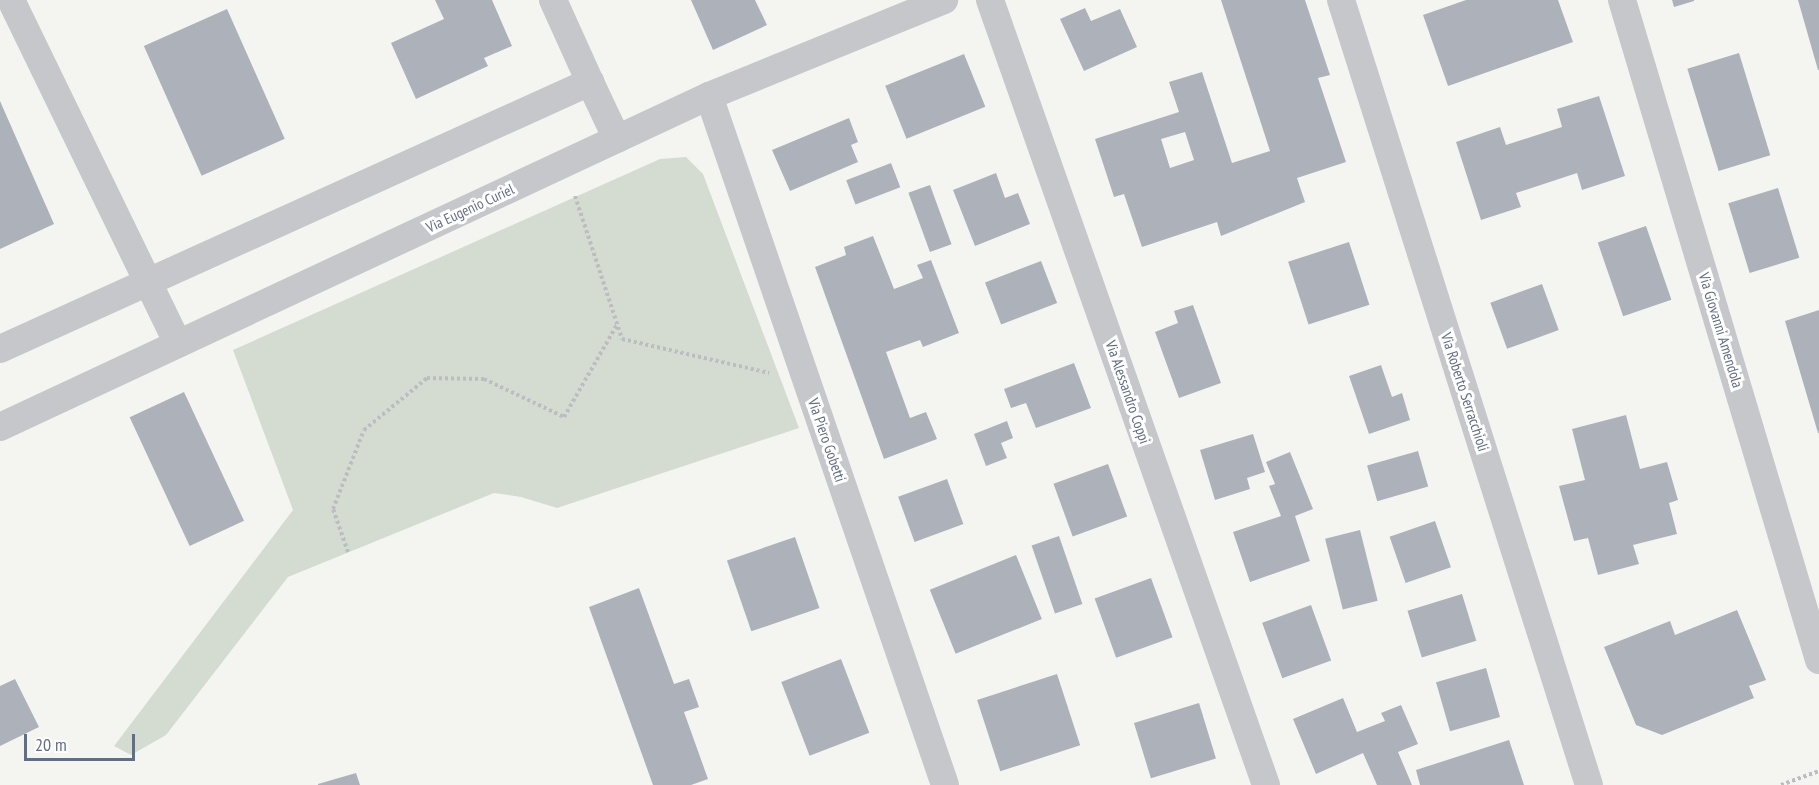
<!DOCTYPE html>
<style>
body{margin:0}
#map{position:relative;width:1819px;height:785px;overflow:hidden;background:#f4f5f1;font-family:"PT Sans Narrow",sans-serif}
div>[style]{position:absolute}
.green>*{inset:0;background:#d4dcd2}
.building>*{inset:0;background:#adb2ba;transform-origin:0 0}
.path>*{height:4px;margin-top:-2px;transform-origin:0;background:repeating-linear-gradient(90deg,#bcbdc0 0 3px,transparent 0 6px)}
.street>*{height:28px;margin:-14px;padding:0 14px;transform-origin:14px;border-radius:14px;background:#c5c7cb}
span{translate:-50% -50%;white-space:nowrap;text-align:center;line-height:1.15;-webkit-text-stroke:6px #fff;paint-order:stroke}
.street-label{font-size:15px;color:#636e83}
.scale{position:absolute;left:24px;top:734px;width:111px;height:27px;box-sizing:border-box;border:3px solid #636e83;border-top:0;padding-left:8px;font-size:18px;line-height:21px;white-space:nowrap;color:#636e83;-webkit-text-stroke:4px #fff;paint-order:stroke}
</style>
<div id="map">
<div class="green">
<i style="clip-path:polygon(686px 157px,703px 174px,799px 428px,557px 508px,521px 497px,494px 493px,288px 577px,166px 735px,131px 755px,114px 746px,293px 510px,233px 350px,660px 159px)"></i>
</div>
<div class="building">
<i style="clip-path:polygon(435px 0,492px 0,512px 46px,484px 58px,488px 66px,416px 99px,391px 43px,444px 19px)"></i>
<i style="clip-path:polygon(691px 0,755px 0,767px 25px,713px 50px)"></i>
<i style="clip-path:polygon(evenodd,1221px 0,1305px 0,1330px 75px,1318px 78px,1346px 162px,1297px 178px,1305px 202px,1221px 236px,1217px 222px,1142px 247px,1124px 194px,1114px 197px,1095px 139px,1179px 112px,1169px 82px,1202px 72px,1232px 163px,1270px 151px,1221px 0,1185px 132px,1194px 160px,1170px 168px,1161px 139px,1185px 132px)"></i>
<i style="clip-path:polygon(1466px 0,1558px 0,1573px 42px,1448px 86px,1423px 15px)"></i>
<i style="clip-path:polygon(1672px 0,1694px 0,1694px 1px,1674px 7px)"></i>
<i style="clip-path:polygon(1798px 0,1819px 0,1819px 70px,1818px 70px)"></i>
<i style="clip-path:polygon(1085px 8px,1091px 21px,1120px 9px,1137px 47px,1084px 71px,1060px 19px)"></i>
<i style="left:227px;top:9px;width:142px;height:91px;rotate:66deg"></i>
<i style="left:1739px;top:53px;width:107px;height:54px;rotate:73deg"></i>
<i style="left:964px;top:54px;width:57px;height:85px;rotate:68deg"></i>
<i style="clip-path:polygon(1599px 96px,1625px 176px,1582px 190px,1577px 173px,1516px 193px,1521px 207px,1481px 220px,1456px 142px,1500px 127px,1506px 145px,1562px 127px,1557px 109px)"></i>
<i style="clip-path:polygon(0 101px,54px 224px,0 249px)"></i>
<i style="clip-path:polygon(849px 118px,858px 142px,851px 145px,858px 162px,790px 191px,772px 150px)"></i>
<i style="left:891px;top:163px;width:26px;height:48px;rotate:69deg"></i>
<i style="clip-path:polygon(996px 173px,1005px 198px,1018px 193px,1030px 224px,975px 246px,953px 190px)"></i>
<i style="left:930px;top:185px;width:63px;height:23px;rotate:70deg"></i>
<i style="left:1778px;top:188px;width:73px;height:52px;rotate:73deg"></i>
<i style="left:1646px;top:226px;width:78px;height:51px;rotate:71deg"></i>
<i style="clip-path:polygon(873px 236px,894px 289px,923px 278px,917px 265px,931px 260px,959px 333px,923px 347px,920px 340px,886px 352px,910px 418px,926px 412px,937px 439px,884px 459px,815px 267px,846px 255px,844px 247px)"></i>
<i style="left:1349px;top:242px;width:66px;height:64px;rotate:72deg"></i>
<i style="left:1041px;top:261px;width:45px;height:60px;rotate:69deg"></i>
<i style="left:1542px;top:284px;width:49px;height:55px;rotate:70deg"></i>
<i style="clip-path:polygon(1193px 305px,1221px 383px,1179px 398px,1155px 332px,1178px 323px,1174px 311px)"></i>
<i style="clip-path:polygon(1819px 310px,1819px 433px,1818px 433px,1785px 321px)"></i>
<i style="clip-path:polygon(1074px 363px,1091px 408px,1036px 428px,1026px 403px,1011px 408px,1004px 389px)"></i>
<i style="clip-path:polygon(1381px 365px,1392px 397px,1402px 393px,1410px 420px,1369px 434px,1349px 376px)"></i>
<i style="left:184px;top:392px;width:142px;height:60px;rotate:65deg"></i>
<i style="clip-path:polygon(1626px 415px,1640px 469px,1667px 462px,1678px 500px,1669px 503px,1677px 534px,1633px 545px,1639px 564px,1598px 575px,1588px 538px,1574px 541px,1559px 486px,1585px 480px,1572px 429px)"></i>
<i style="clip-path:polygon(1007px 421px,1013px 438px,1001px 443px,1007px 458px,986px 466px,974px 434px)"></i>
<i style="clip-path:polygon(1253px 434px,1265px 472px,1247px 478px,1250px 489px,1215px 500px,1200px 450px)"></i>
<i style="left:1418px;top:451px;width:37px;height:53px;rotate:74deg"></i>
<i style="clip-path:polygon(1290px 452px,1313px 509px,1295px 516px,1310px 561px,1250px 582px,1233px 532px,1281px 516px,1269px 486px,1275px 484px,1266px 462px)"></i>
<i style="left:1108px;top:464px;width:56px;height:58px;rotate:70deg"></i>
<i style="left:947px;top:479px;width:48px;height:52px;rotate:70deg"></i>
<i style="left:1435px;top:521px;width:49px;height:48px;rotate:71deg"></i>
<i style="left:1360px;top:530px;width:73px;height:36px;rotate:76deg"></i>
<i style="left:1059px;top:536px;width:72px;height:29px;rotate:71deg"></i>
<i style="left:795px;top:537px;width:75px;height:72px;rotate:71deg"></i>
<i style="left:1016px;top:555px;width:69px;height:93px;rotate:68deg"></i>
<i style="left:1151px;top:578px;width:63px;height:60px;rotate:70deg"></i>
<i style="clip-path:polygon(639px 588px,674px 684px,689px 679px,699px 707px,684px 712px,708px 779px,691px 785px,653px 785px,589px 607px)"></i>
<i style="left:1462px;top:594px;width:49px;height:57px;rotate:73deg"></i>
<i style="left:1311px;top:605px;width:59px;height:52px;rotate:70deg"></i>
<i style="clip-path:polygon(1737px 610px,1766px 680px,1749px 686px,1754px 698px,1662px 735px,1636px 725px,1604px 647px,1670px 621px,1675px 635px)"></i>
<i style="left:841px;top:659px;width:79px;height:64px;rotate:69deg"></i>
<i style="left:1486px;top:668px;width:51px;height:52px;rotate:74deg"></i>
<i style="left:1057px;top:674px;width:75px;height:84px;rotate:72deg"></i>
<i style="clip-path:polygon(15px 679px,39px 727px,0 746px,0 686px)"></i>
<i style="clip-path:polygon(1343px 698px,1357px 732px,1385px 721px,1381px 713px,1401px 705px,1418px 744px,1398px 752px,1412px 785px,1377px 785px,1363px 753px,1316px 774px,1293px 719px)"></i>
<i style="left:1199px;top:703px;width:58px;height:68px;rotate:73deg"></i>
<i style="clip-path:polygon(1509px 740px,1524px 785px,1420px 785px,1416px 770px)"></i>
<i style="clip-path:polygon(356px 773px,360px 785px,318px 785px,318px 784px)"></i>
</div>
<div class="path">
<i style="left:575px;top:196px;width:151px;rotate:71.8deg"></i>
<i style="left:622px;top:339px;width:151px;rotate:13deg"></i>
<i style="left:348px;top:552px;width:46px;rotate:-109.2deg"></i>
<i style="left:333px;top:509px;width:85px;rotate:-68.6deg"></i>
<i style="left:364px;top:430px;width:82px;rotate:-39.5deg"></i>
<i style="left:427px;top:378px;width:57px;rotate:1deg"></i>
<i style="left:484px;top:379px;width:89px;rotate:25.4deg"></i>
<i style="left:564px;top:417px;width:106px;rotate:-60.1deg"></i>
<i style="left:1781px;top:785px;width:40px;rotate:-20.2deg"></i>
</div>
<div class="street">
<i style="left:11px;top:0;width:382px;rotate:64.1deg"></i>
<i style="left:990px;top:0;width:832px;rotate:70.63deg"></i>
<i style="left:1341px;top:0;width:823px;rotate:72.47deg"></i>
<i style="left:1622px;top:0;width:689px;rotate:73.38deg"></i>
<i style="left:590px;top:82px;width:63px;rotate:64.7deg"></i>
<i style="left:709px;top:96px;width:728px;rotate:71.09deg"></i>
<i style="left:0;top:349px;width:648px;rotate:-24.35deg"></i>
<i style="left:590px;top:82px;width:90px;rotate:-114.3deg"></i>
<i style="left:0;top:427px;width:782px;rotate:-25.03deg"></i>
<i style="left:709px;top:96px;width:254px;rotate:-22.2deg"></i>
</div>
<div class="street-label">
<span style="left:470px;top:208px;rotate:-25deg">Via Eugenio Curiel</span>
<span style="left:1721px;top:330px;rotate:73deg">Via Giovanni Amendola</span>
<span style="left:1128px;top:392px;rotate:71deg">Via Alessandro Coppi</span>
<span style="left:1465px;top:392px;rotate:72deg">Via Roberto Serracchioli</span>
<span style="left:827px;top:440px;rotate:71deg">Via Piero Gobetti</span>
</div>
<div class="scale">20 m</div>
</div>
